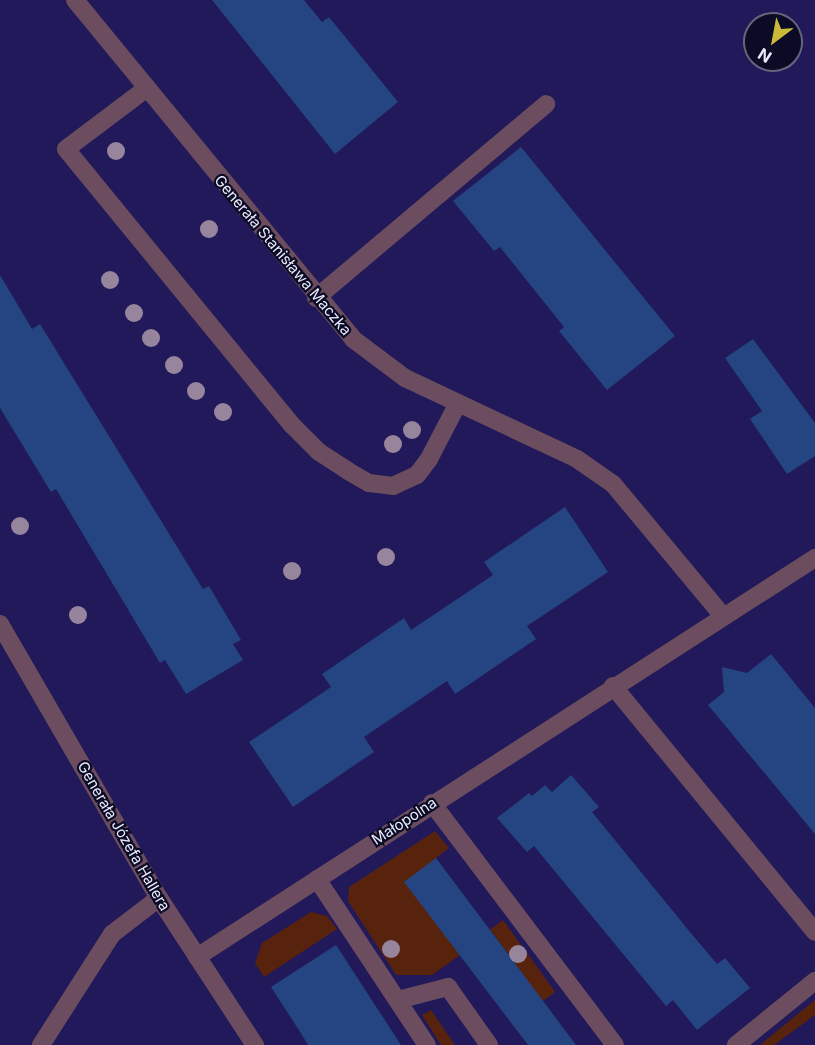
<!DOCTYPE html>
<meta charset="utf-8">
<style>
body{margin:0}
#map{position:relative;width:815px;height:1045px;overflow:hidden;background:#211959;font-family:Inter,sans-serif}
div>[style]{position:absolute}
.green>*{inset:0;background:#58230c;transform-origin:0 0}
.building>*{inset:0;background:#244581}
.service>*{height:18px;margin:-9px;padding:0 9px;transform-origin:9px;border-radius:9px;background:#6b4d5f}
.minor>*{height:18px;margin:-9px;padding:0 9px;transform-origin:9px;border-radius:9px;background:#6b4d5f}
.trees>*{width:18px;height:18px;margin:-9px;border-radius:50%;background:#97859d}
span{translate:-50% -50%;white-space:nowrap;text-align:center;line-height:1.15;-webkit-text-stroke:4.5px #0c0b26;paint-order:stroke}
.street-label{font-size:15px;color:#e9ebfb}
.north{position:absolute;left:743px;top:12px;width:60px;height:60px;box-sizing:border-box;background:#0c0b26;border:2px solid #64657b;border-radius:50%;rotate:212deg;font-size:16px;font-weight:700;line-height:24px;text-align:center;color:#e9ebfb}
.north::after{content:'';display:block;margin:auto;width:21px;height:27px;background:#cbba39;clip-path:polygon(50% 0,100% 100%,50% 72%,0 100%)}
</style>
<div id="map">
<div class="green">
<i style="clip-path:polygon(435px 831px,449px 848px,436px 858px,460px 955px,432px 975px,396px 975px,348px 901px,349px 887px)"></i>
<i style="clip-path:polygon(311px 912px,327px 916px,337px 929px,264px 977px,255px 963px,262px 943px)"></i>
<i style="left:503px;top:920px;width:89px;height:16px;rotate:54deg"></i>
<i style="clip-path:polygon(815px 1000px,815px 1015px,774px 1045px,760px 1045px)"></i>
<i style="clip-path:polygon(431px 1010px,455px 1045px,441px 1045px,422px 1015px)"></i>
</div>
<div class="building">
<i style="clip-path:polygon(212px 0,304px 0,322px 22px,329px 17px,398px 102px,335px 154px)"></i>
<i style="clip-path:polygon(521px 147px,675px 336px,607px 390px,559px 331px,564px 327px,500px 247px,494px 251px,453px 201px)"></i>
<i style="clip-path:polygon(0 275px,32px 329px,40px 324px,203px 589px,209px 586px,241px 640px,233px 644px,243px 660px,186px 694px,165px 660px,160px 663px,56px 489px,51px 492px,0 408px)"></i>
<i style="clip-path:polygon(753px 339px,815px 423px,815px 456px,787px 474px,750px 419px,762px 411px,725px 358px)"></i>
<i style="clip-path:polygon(565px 507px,608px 572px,527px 626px,536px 639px,455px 694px,447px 681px,364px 737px,374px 752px,293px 807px,249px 742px,331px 687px,322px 674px,404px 618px,411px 630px,493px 575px,484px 562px)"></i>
<i style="clip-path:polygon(771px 654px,815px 708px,815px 834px,708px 705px,724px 692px,722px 667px,747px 673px)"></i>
<i style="clip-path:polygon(571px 775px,599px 807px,592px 812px,690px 932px,717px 964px,725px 958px,750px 988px,697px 1030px,673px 1000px,666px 1006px,534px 846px,527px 852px,497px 818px,529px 793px,532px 796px,545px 785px,552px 792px)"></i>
<i style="clip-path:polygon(436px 858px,490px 930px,576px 1045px,528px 1045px,404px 882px)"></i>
<i style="clip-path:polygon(336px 945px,401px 1045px,308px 1045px,302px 1035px,271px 987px)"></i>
</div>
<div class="service">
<i style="left:147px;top:88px;width:101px;rotate:143deg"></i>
<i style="left:66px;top:149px;width:357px;rotate:50.7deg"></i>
<i style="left:292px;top:425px;width:38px;rotate:45deg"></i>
<i style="left:319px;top:452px;width:35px;rotate:33deg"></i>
<i style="left:348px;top:471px;width:24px;rotate:30deg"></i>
<i style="left:369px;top:483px;width:24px;rotate:7deg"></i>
<i style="left:393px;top:486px;width:26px;rotate:-25deg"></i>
<i style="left:417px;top:475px;width:20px;rotate:-53deg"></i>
<i style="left:429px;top:459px;width:61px;rotate:-62.6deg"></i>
<i style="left:316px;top:298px;width:301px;rotate:-40.1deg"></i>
<i style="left:432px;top:803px;width:303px;rotate:52.9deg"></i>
<i style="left:317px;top:879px;width:199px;rotate:56.5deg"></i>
<i style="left:398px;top:1000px;width:52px;rotate:-14.6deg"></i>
<i style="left:448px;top:987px;width:71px;rotate:54.7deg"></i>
<i style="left:736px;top:1045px;width:102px;rotate:-39deg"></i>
</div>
<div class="minor">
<i style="left:75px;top:0;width:438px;rotate:50.6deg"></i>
<i style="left:353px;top:339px;width:65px;rotate:36.9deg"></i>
<i style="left:405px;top:378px;width:190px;rotate:25.2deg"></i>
<i style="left:577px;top:459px;width:44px;rotate:34.8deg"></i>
<i style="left:613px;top:484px;width:172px;rotate:50.2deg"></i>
<i style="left:0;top:624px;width:317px;rotate:59.9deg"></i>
<i style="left:159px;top:898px;width:176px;rotate:56.9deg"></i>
<i style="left:613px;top:686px;width:318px;rotate:50.6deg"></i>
<i style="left:197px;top:957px;width:736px;rotate:-32.85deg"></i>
<i style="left:41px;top:1045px;width:132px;rotate:-57.4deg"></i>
<i style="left:112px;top:934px;width:59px;rotate:-37.5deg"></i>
</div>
<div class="trees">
<i style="left:116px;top:151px"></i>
<i style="left:209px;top:229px"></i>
<i style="left:110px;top:280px"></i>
<i style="left:134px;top:313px"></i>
<i style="left:151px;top:338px"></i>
<i style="left:174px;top:365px"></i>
<i style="left:196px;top:391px"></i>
<i style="left:223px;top:412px"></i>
<i style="left:412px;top:430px"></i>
<i style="left:393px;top:444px"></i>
<i style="left:20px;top:526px"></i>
<i style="left:386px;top:557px"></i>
<i style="left:292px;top:571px"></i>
<i style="left:78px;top:615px"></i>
<i style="left:391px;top:949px"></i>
<i style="left:518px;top:954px"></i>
</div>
<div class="street-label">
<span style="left:283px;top:255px;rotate:50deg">Generała Stanisława Maczka</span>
<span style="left:404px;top:821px;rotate:-33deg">Małopolna</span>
<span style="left:124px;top:836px;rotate:60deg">Generała Józefa Hallera</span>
</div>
<div class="north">N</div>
</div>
